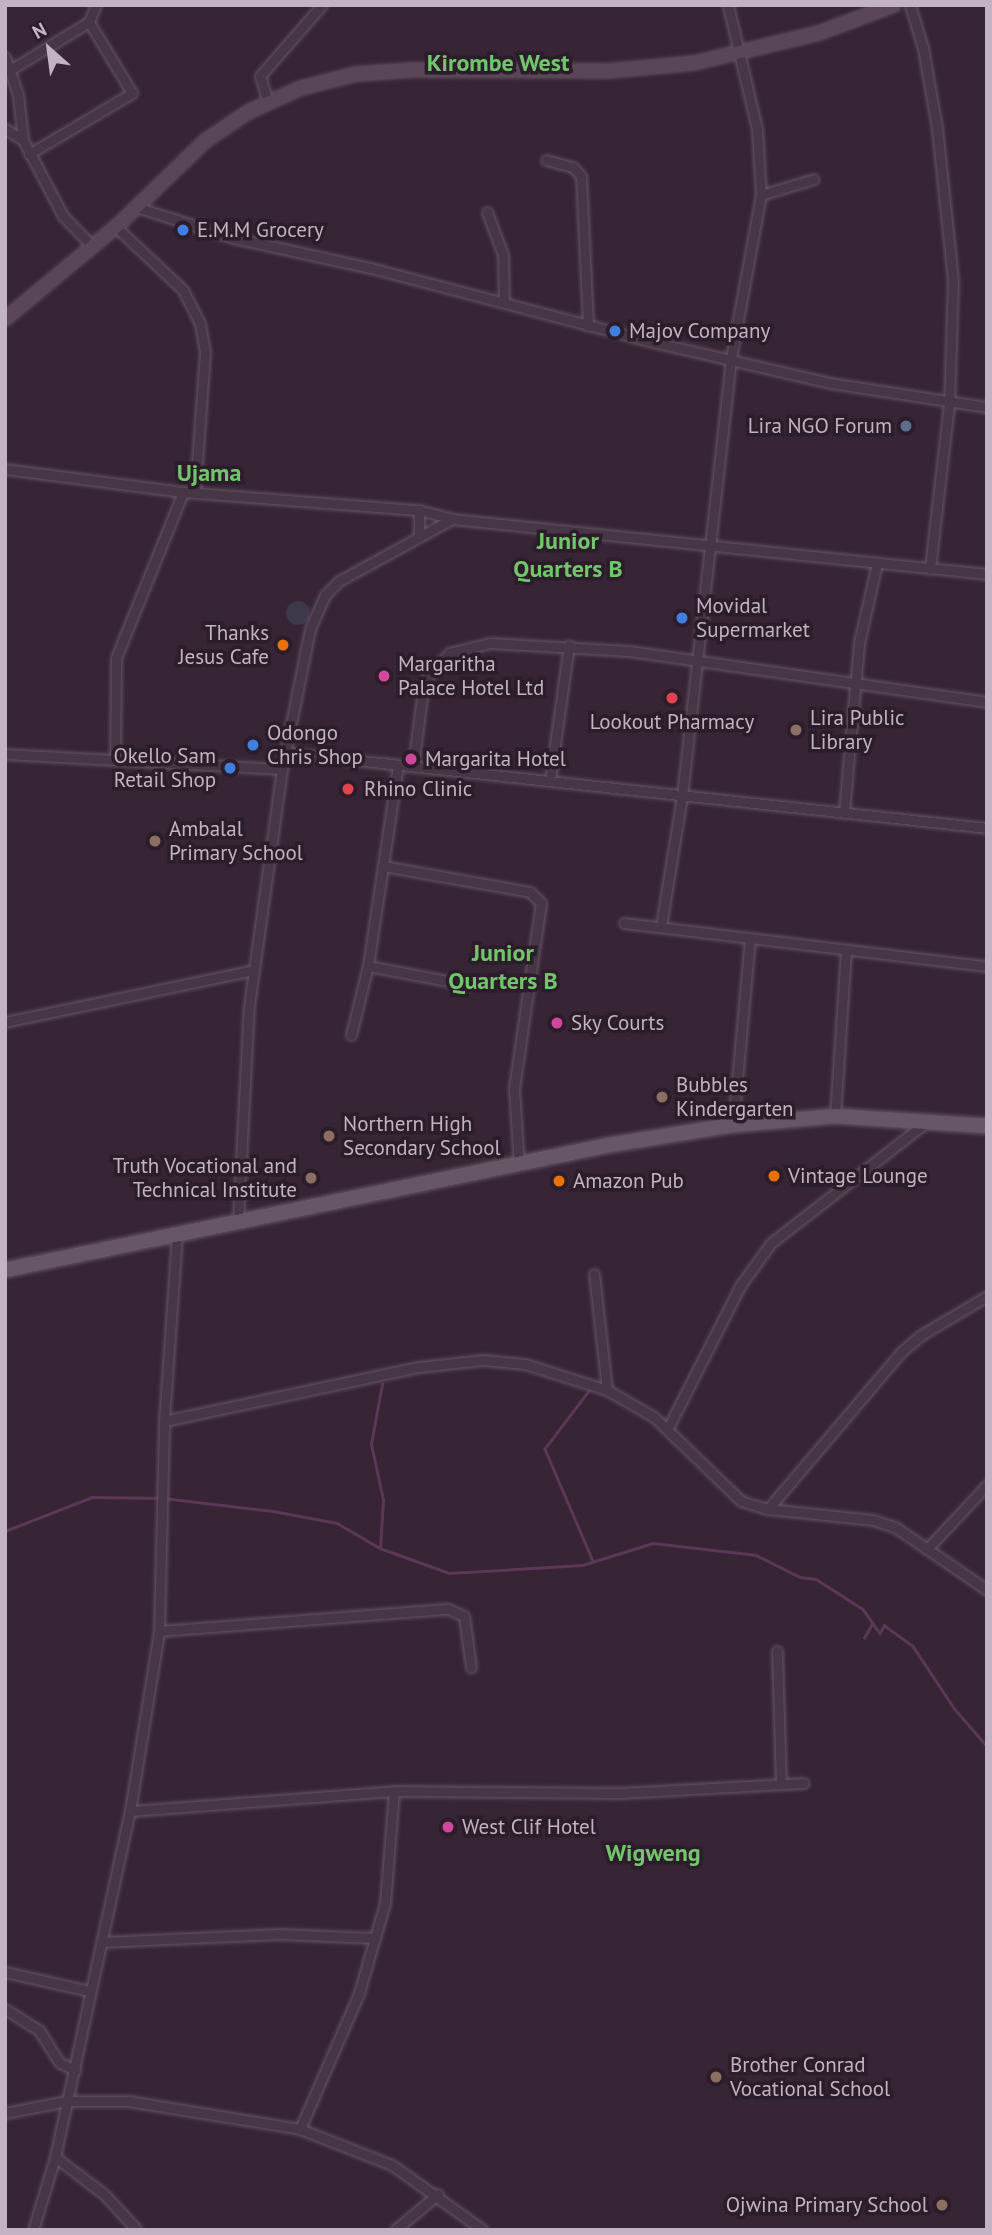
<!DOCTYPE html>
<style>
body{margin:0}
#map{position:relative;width:992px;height:2235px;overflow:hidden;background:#372435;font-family:"PT Sans",sans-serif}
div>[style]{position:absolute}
.green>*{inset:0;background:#3e384c}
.round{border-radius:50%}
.stream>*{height:2.5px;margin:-1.25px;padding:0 1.25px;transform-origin:1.25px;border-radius:1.25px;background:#5a3856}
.roads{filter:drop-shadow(0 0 2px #655564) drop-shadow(0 0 2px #655564)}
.street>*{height:9px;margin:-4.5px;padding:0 4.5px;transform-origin:4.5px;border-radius:4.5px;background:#473746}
.secondary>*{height:12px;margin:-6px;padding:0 6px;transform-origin:6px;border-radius:6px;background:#5a4657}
.primary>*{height:14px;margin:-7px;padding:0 7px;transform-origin:7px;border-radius:7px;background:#675666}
.dots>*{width:19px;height:19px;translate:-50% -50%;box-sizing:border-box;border:4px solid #2c1d2b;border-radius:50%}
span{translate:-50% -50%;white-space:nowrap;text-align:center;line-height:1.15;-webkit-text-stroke:7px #2c1d2b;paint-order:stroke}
.poi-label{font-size:21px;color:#c3b2c1}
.left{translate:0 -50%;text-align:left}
.right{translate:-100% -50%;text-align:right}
.quarter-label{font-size:24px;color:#71c56b;font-weight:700}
.frame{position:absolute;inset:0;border:7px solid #c3b2c1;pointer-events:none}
.north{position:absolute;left:14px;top:14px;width:70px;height:70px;-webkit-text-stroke:5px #2c1d2b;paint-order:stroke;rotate:332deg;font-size:19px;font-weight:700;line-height:28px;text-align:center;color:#c3b2c1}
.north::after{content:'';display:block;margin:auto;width:24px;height:32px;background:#c3b2c1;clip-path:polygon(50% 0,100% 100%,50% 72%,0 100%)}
</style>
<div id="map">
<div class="green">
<i class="round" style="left:286px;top:601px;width:24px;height:24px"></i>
</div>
<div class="stream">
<i style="left:589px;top:1391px;width:73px;rotate:127.2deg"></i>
<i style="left:545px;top:1449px;width:122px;rotate:66.8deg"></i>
<i style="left:5px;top:1531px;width:93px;rotate:-21.3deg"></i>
<i style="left:92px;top:1497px;width:71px;rotate:0.8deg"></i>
<i style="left:163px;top:1498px;width:111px;rotate:6.7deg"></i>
<i style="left:273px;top:1511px;width:65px;rotate:10.6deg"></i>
<i style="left:337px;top:1523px;width:50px;rotate:30.2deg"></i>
<i style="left:380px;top:1548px;width:73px;rotate:19.9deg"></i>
<i style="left:449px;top:1573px;width:133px;rotate:-3.4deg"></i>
<i style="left:582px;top:1565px;width:74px;rotate:-17.2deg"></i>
<i style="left:653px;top:1543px;width:104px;rotate:6.6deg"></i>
<i style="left:756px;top:1555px;width:49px;rotate:26.6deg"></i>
<i style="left:800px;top:1577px;width:16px;rotate:7deg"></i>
<i style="left:816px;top:1579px;width:56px;rotate:32.6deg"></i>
<i style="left:863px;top:1609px;width:29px;rotate:55deg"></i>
<i style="left:880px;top:1633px;width:9px;rotate:-63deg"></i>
<i style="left:884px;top:1625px;width:36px;rotate:36deg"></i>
<i style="left:913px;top:1646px;width:74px;rotate:56.5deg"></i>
<i style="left:954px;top:1708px;width:50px;rotate:49deg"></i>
<i style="left:380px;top:1548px;width:48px;rotate:-86.4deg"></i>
<i style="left:383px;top:1500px;width:57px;rotate:-102.1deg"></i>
<i style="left:371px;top:1444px;width:61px;rotate:-79.6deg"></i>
<i style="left:864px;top:1638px;width:16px;rotate:-60deg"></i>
</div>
<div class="roads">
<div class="street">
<i style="left:910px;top:5px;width:45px;rotate:73.2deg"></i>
<i style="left:923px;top:48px;width:81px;rotate:80.1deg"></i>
<i style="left:937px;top:128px;width:153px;rotate:84deg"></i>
<i style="left:953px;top:280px;width:124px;rotate:91.8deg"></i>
<i style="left:949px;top:404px;width:166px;rotate:96.6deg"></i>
<i style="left:5px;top:57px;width:40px;rotate:71.1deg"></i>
<i style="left:18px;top:95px;width:45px;rotate:83.7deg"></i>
<i style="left:23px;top:140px;width:86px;rotate:62.2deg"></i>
<i style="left:63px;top:216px;width:43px;rotate:45.9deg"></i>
<i style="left:10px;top:70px;width:92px;rotate:-31.3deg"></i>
<i style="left:89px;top:22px;width:18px;rotate:-68deg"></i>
<i style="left:268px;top:102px;width:27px;rotate:-107deg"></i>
<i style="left:260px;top:76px;width:94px;rotate:-48.9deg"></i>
<i style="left:5px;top:129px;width:21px;rotate:31deg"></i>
<i style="left:29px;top:154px;width:120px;rotate:-30.6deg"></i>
<i style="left:132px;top:93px;width:83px;rotate:-121.2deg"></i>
<i style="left:546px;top:160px;width:28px;rotate:15deg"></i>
<i style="left:573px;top:167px;width:12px;rotate:48deg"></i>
<i style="left:581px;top:176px;width:150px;rotate:87.3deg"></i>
<i style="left:761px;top:195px;width:55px;rotate:-16.8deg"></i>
<i style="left:136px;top:207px;width:103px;rotate:17.6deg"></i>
<i style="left:234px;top:238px;width:140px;rotate:12.4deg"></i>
<i style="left:371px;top:268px;width:296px;rotate:14.7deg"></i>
<i style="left:657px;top:343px;width:178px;rotate:13deg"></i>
<i style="left:830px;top:383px;width:159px;rotate:8.7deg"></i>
<i style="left:487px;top:212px;width:46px;rotate:69.6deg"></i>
<i style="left:503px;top:255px;width:47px;rotate:88.8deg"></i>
<i style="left:116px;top:227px;width:92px;rotate:43.2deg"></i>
<i style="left:183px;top:290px;width:38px;rotate:63deg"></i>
<i style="left:200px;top:324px;width:28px;rotate:80deg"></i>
<i style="left:205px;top:352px;width:140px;rotate:94.1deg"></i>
<i style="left:5px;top:469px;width:179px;rotate:7.4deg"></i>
<i style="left:183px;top:492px;width:237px;rotate:4.4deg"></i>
<i style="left:419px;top:510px;width:34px;rotate:15deg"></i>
<i style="left:452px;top:519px;width:538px;rotate:5.87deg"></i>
<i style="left:419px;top:510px;width:26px;rotate:90deg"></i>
<i style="left:288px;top:753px;width:703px;rotate:6.12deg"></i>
<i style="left:5px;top:754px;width:277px;rotate:3.1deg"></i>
<i style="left:115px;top:760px;width:102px;rotate:-89.4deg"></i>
<i style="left:116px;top:658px;width:179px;rotate:-68deg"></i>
<i style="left:413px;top:766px;width:86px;rotate:-82.6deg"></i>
<i style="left:424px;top:681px;width:38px;rotate:-48deg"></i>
<i style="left:449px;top:653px;width:42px;rotate:-13.7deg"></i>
<i style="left:490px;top:643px;width:139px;rotate:3.3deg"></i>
<i style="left:629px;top:651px;width:362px;rotate:8.1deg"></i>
<i style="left:550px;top:780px;width:136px;rotate:-82deg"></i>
<i style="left:844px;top:812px;width:170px;rotate:-84.9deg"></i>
<i style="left:859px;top:643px;width:82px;rotate:-77.3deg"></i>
<i style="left:383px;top:866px;width:149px;rotate:10deg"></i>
<i style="left:530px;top:892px;width:16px;rotate:45deg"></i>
<i style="left:541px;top:903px;width:188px;rotate:98.3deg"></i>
<i style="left:514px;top:1089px;width:77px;rotate:86.3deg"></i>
<i style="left:624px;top:923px;width:366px;rotate:6.8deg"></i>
<i style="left:661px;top:926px;width:132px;rotate:-80.8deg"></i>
<i style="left:682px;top:796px;width:441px;rotate:-83.6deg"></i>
<i style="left:731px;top:358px;width:166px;rotate:-79.6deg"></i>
<i style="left:761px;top:195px;width:66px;rotate:-93.5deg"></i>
<i style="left:757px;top:129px;width:127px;rotate:-103.2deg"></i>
<i style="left:368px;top:966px;width:103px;rotate:10.7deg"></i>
<i style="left:5px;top:1022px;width:254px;rotate:-11.8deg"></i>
<i style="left:351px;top:1035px;width:71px;rotate:-76.2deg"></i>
<i style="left:368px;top:966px;width:203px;rotate:-81.5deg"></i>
<i style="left:835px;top:1116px;width:165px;rotate:-86.2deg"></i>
<i style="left:733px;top:1125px;width:188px;rotate:-84.8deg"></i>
<i style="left:238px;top:1220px;width:214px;rotate:-87.1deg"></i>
<i style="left:249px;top:1006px;width:239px;rotate:-82.1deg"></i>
<i style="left:282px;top:769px;width:143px;rotate:-78.7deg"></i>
<i style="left:310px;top:629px;width:37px;rotate:-66deg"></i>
<i style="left:325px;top:595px;width:20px;rotate:-45deg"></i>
<i style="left:339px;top:581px;width:129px;rotate:-28.8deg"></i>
<i style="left:594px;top:1274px;width:117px;rotate:83.6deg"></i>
<i style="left:164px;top:1421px;width:261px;rotate:-12deg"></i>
<i style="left:419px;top:1367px;width:64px;rotate:-6.2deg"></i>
<i style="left:483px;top:1360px;width:42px;rotate:5.4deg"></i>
<i style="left:525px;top:1364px;width:86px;rotate:17.6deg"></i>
<i style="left:607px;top:1390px;width:54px;rotate:29.9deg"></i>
<i style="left:654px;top:1417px;width:121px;rotate:44deg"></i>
<i style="left:741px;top:1501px;width:28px;rotate:17deg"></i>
<i style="left:768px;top:1509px;width:106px;rotate:6deg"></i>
<i style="left:873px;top:1520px;width:23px;rotate:18deg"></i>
<i style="left:895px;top:1527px;width:112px;rotate:34.4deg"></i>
<i style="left:668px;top:1428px;width:159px;rotate:-63.1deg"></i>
<i style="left:740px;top:1286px;width:53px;rotate:-54.2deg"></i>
<i style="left:771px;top:1243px;width:195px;rotate:-37.9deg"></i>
<i style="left:768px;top:1509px;width:206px;rotate:-49.7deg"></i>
<i style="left:901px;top:1352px;width:26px;rotate:-40deg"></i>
<i style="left:921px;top:1335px;width:77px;rotate:-30.6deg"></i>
<i style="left:928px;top:1548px;width:86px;rotate:-46.9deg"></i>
<i style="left:159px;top:1631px;width:290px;rotate:-4.4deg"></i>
<i style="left:448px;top:1609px;width:17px;rotate:24deg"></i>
<i style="left:464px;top:1616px;width:52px;rotate:82.3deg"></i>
<i style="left:777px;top:1651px;width:132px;rotate:88.3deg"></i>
<i style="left:130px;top:1811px;width:265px;rotate:-4.3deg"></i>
<i style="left:394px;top:1791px;width:226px;rotate:0.5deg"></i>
<i style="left:620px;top:1793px;width:184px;rotate:-3.1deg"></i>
<i style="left:101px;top:1942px;width:179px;rotate:-2.6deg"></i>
<i style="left:280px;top:1934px;width:95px;rotate:2.4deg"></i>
<i style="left:5px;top:1972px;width:86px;rotate:12.7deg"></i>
<i style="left:5px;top:2009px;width:40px;rotate:32deg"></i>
<i style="left:39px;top:2030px;width:39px;rotate:58deg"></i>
<i style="left:60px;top:2063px;width:17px;rotate:25deg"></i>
<i style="left:5px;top:2113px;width:63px;rotate:-11deg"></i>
<i style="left:67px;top:2101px;width:61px"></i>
<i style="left:128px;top:2101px;width:174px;rotate:9.2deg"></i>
<i style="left:300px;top:2129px;width:99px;rotate:21.4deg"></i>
<i style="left:392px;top:2165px;width:112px;rotate:35.5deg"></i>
<i style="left:300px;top:2129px;width:148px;rotate:-66.5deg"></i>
<i style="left:359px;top:1993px;width:94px;rotate:-73.9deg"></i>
<i style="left:385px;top:1903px;width:112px;rotate:-85.4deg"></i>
<i style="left:55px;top:2157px;width:61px;rotate:37.1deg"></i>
<i style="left:104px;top:2194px;width:49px;rotate:47.5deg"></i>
<i style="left:33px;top:2230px;width:76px;rotate:-73.2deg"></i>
<i style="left:55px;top:2157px;width:354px;rotate:-77.8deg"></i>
<i style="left:130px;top:1811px;width:182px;rotate:-80.8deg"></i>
<i style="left:159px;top:1631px;width:210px;rotate:-88.6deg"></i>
<i style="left:164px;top:1421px;width:187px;rotate:-86deg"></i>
<i style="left:395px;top:2230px;width:56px;rotate:-39.9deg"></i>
</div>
<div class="secondary">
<i style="left:5px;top:319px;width:144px;rotate:-39.7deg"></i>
<i style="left:116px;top:227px;width:124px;rotate:-44deg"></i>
<i style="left:205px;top:141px;width:52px;rotate:-34deg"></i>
<i style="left:248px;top:112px;width:58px;rotate:-24.4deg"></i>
<i style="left:301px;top:88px;width:57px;rotate:-14.3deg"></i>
<i style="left:356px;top:74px;width:57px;rotate:-4deg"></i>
<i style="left:413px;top:70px;width:196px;rotate:0.3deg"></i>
<i style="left:609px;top:71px;width:85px;rotate:-5.4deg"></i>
<i style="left:694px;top:63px;width:129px;rotate:-13.5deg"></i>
<i style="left:819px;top:33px;width:80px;rotate:-20.5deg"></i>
</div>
<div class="primary">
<i style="left:5px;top:1270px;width:617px;rotate:-11.69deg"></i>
<i style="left:609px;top:1145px;width:126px;rotate:-9.2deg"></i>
<i style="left:733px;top:1125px;width:102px;rotate:-5deg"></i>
<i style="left:835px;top:1116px;width:152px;rotate:3.8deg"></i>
</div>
</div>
<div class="dots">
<i style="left:183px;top:230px;background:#3f7fe0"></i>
<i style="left:615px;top:331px;background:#3f7fe0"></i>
<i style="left:906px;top:426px;background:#5c6f8a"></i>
<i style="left:682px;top:618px;background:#3f7fe0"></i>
<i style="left:283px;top:645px;background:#e8710a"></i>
<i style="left:384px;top:676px;background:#d1479c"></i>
<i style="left:672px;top:698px;background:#e0444e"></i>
<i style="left:796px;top:730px;background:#8d6e63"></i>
<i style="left:253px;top:745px;background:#3f7fe0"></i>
<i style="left:411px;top:759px;background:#d1479c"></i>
<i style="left:230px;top:768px;background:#3f7fe0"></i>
<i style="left:348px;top:789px;background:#e0444e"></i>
<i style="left:155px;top:841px;background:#8d6e63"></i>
<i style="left:557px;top:1023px;background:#d1479c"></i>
<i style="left:662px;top:1097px;background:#8d6e63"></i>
<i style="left:329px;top:1136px;background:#8d6e63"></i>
<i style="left:774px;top:1176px;background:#e8710a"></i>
<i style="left:311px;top:1178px;background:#8d6e63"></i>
<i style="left:559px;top:1181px;background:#e8710a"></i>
<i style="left:448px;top:1827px;background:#d1479c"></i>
<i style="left:716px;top:2077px;background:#8d6e63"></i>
<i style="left:942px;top:2205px;background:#8d6e63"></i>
</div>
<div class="poi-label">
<span class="left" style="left:197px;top:230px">E.M.M Grocery</span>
<span class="left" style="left:629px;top:331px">Majov Company</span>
<span class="right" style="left:892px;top:426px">Lira NGO Forum</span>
<span class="left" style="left:696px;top:618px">Movidal<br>Supermarket</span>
<span class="right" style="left:269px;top:645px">Thanks<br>Jesus Cafe</span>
<span class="left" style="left:398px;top:676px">Margaritha<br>Palace Hotel Ltd</span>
<span class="left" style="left:810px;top:730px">Lira Public<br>Library</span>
<span style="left:672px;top:722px">Lookout Pharmacy</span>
<span class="left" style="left:267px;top:745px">Odongo<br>Chris Shop</span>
<span class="right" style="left:216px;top:768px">Okello Sam<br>Retail Shop</span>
<span class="left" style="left:425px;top:759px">Margarita Hotel</span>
<span class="left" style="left:364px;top:789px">Rhino Clinic</span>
<span class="left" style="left:169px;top:841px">Ambalal<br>Primary School</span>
<span class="left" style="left:571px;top:1023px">Sky Courts</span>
<span class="left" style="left:676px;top:1097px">Bubbles<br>Kindergarten</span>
<span class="left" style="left:343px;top:1136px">Northern High<br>Secondary School</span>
<span class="right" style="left:297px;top:1178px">Truth Vocational and<br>Technical Institute</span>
<span class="left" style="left:788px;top:1176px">Vintage Lounge</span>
<span class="left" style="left:573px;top:1181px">Amazon Pub</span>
<span class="left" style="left:462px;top:1827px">West Clif Hotel</span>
<span class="left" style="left:730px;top:2077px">Brother Conrad<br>Vocational School</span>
<span class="right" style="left:928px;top:2205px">Ojwina Primary School</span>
</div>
<div class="quarter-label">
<span style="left:498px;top:63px">Kirombe West</span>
<span style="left:209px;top:473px">Ujama</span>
<span style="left:568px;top:555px">Junior<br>Quarters B</span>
<span style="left:503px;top:967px">Junior<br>Quarters B</span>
<span style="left:653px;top:1853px">Wigweng</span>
</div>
<div class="frame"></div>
<div class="north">N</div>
</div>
